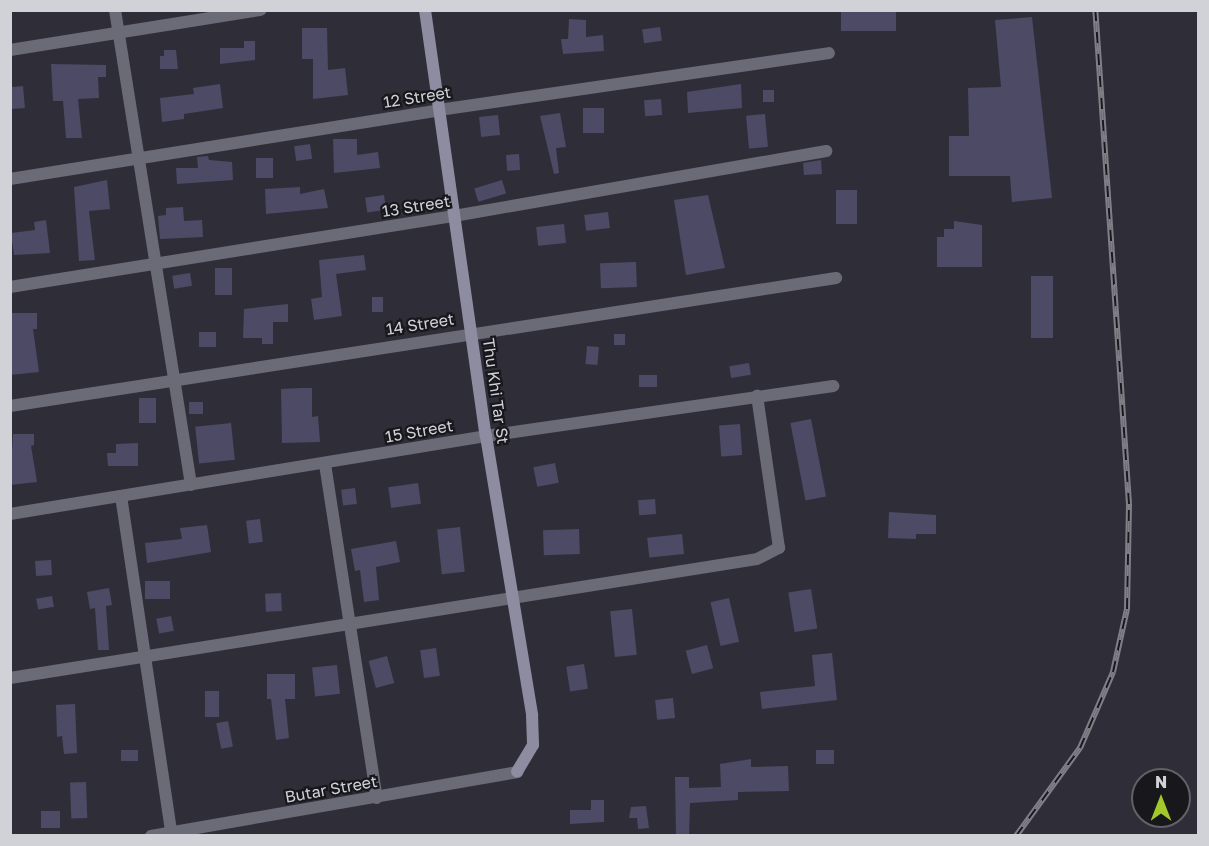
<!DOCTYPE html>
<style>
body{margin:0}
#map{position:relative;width:1209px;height:846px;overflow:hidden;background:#2f2e38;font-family:"Golos Text",sans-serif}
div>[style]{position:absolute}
.building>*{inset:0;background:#4c4a65;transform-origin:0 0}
.street>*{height:12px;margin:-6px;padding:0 6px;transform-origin:6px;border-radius:6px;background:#6b6b78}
.secondary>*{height:12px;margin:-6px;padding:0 6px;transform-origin:6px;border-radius:6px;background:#8d8ca0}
.rail>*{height:6px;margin-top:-3px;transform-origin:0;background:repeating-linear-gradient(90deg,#17171c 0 11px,#807f88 0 22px);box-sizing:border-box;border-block:2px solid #807f88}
span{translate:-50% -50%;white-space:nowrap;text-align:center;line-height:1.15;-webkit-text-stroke:4.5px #17171c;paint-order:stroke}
.street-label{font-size:16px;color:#d1d1d8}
.frame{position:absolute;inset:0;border:12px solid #d1d1d8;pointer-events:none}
.north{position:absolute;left:1131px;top:768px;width:60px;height:60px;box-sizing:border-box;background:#17171c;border:2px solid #616167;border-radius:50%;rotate:0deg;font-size:16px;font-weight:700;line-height:24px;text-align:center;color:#d1d1d8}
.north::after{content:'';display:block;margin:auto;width:21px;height:27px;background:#a2c929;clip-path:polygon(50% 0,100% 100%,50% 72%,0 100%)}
</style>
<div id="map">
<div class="building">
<i style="left:841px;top:10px;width:55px;height:21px"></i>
<i style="clip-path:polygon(1032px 17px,1052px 198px,1012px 202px,1010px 176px,949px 176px,949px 136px,969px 136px,968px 88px,1001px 87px,995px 20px)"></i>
<i style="clip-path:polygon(569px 19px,586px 20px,586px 37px,603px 35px,604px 51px,563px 54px,561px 39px,568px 39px)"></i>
<i style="left:660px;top:27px;width:14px;height:18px;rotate:82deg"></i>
<i style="clip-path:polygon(302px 28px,327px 28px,328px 70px,345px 68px,348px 95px,313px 99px,313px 59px,302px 59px)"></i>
<i style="clip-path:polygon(244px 41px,255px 41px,255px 60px,220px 64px,220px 48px,244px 48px)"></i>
<i style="clip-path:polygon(164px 50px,176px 50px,178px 69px,160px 69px,160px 56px,164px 56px)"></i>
<i style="clip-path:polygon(51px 64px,106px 65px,106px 77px,98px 77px,99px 98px,78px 99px,82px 138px,66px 138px,63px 101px,53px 101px)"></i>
<i style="clip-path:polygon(220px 84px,223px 108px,184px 114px,184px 119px,162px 122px,160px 98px,194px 94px,193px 88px)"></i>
<i style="clip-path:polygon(741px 84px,742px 108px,688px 113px,687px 92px)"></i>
<i style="left:23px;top:86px;width:22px;height:13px;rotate:85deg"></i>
<i style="left:763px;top:90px;width:11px;height:12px"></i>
<i style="left:661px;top:99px;width:16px;height:17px;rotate:86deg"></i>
<i style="left:583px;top:108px;width:21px;height:25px"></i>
<i style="clip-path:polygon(560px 113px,566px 147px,556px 148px,559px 173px,554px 174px,540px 116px)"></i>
<i style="left:765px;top:114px;width:33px;height:19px;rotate:85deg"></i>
<i style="left:498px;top:115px;width:20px;height:19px;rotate:84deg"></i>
<i style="clip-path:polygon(333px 139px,357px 139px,357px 155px,378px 152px,380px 168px,334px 173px)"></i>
<i style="left:310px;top:144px;width:15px;height:16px;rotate:82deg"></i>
<i style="left:519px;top:154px;width:16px;height:13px;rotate:86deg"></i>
<i style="clip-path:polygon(208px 156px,209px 160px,232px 162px,233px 180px,177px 184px,176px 168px,198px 168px,197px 157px)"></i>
<i style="left:256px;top:158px;width:17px;height:20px"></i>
<i style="clip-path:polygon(821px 160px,822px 174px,804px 175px,803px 163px)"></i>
<i style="clip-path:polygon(107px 180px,110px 209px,89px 211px,95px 260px,79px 261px,74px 187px)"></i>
<i style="left:502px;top:180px;width:14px;height:29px;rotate:73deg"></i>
<i style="clip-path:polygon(300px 187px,300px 194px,324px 189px,328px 208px,266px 214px,265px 189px)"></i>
<i style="left:836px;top:190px;width:21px;height:34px"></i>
<i style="left:384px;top:195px;width:15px;height:19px;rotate:82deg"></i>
<i style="clip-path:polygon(708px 195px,725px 268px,686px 275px,674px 200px)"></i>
<i style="clip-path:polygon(183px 207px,184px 221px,202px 220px,203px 237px,160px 239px,158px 216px,166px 215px,166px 208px)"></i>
<i style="left:608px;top:212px;width:16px;height:24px;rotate:83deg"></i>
<i style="clip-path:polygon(46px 220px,50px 253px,14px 255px,11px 233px,35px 230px,34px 222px)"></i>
<i style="clip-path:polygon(954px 221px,982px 225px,982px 267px,937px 267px,937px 237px,944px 237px,944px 229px,954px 229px)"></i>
<i style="left:564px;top:224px;width:19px;height:28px;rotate:84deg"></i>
<i style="clip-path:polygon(364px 255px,366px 270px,336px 274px,342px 316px,314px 320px,311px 299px,322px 297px,319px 260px)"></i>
<i style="left:636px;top:262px;width:25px;height:36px;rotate:88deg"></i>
<i style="left:215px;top:268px;width:17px;height:27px"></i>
<i style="left:190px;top:273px;width:13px;height:18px;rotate:81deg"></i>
<i style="left:1031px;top:276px;width:22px;height:62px"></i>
<i style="left:372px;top:297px;width:11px;height:15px"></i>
<i style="clip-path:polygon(288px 304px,288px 322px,273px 322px,273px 344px,262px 344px,262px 338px,243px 338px,244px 309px)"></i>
<i style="clip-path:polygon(10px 313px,37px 313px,37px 329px,33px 329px,39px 372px,10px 375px)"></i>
<i style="left:199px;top:332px;width:17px;height:15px"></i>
<i style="left:614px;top:334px;width:11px;height:11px"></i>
<i style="left:587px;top:346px;width:12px;height:18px;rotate:5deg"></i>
<i style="left:749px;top:363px;width:12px;height:20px;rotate:81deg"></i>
<i style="left:639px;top:375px;width:18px;height:12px"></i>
<i style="clip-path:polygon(300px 388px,312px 388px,312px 417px,318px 416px,320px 442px,282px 443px,281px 389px)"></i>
<i style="left:156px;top:398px;width:25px;height:17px;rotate:90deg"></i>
<i style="left:189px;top:402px;width:14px;height:12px"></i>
<i style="left:811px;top:419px;width:79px;height:21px;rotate:79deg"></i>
<i style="left:231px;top:423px;width:37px;height:36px;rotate:84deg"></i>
<i style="left:740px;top:424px;width:31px;height:21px;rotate:86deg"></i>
<i style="clip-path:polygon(13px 434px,34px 434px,34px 445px,31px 446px,37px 482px,10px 485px)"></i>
<i style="clip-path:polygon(138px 443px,138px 466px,108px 466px,107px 453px,116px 453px,116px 444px)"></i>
<i style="left:555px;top:463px;width:20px;height:22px;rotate:79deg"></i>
<i style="left:418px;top:483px;width:21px;height:30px;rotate:82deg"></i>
<i style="left:355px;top:488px;width:16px;height:14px;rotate:83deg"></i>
<i style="left:655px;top:499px;width:15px;height:17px;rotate:86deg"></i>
<i style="clip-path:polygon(889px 512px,936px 515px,936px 534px,916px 534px,916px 539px,888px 538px)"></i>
<i style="left:260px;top:519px;width:23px;height:14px;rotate:83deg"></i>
<i style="clip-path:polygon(207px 525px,211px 552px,147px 563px,145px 543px,182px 539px,180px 528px)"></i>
<i style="left:460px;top:527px;width:45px;height:23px;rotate:84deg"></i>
<i style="left:579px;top:529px;width:25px;height:36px;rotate:88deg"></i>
<i style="left:682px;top:534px;width:20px;height:35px;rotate:84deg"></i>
<i style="clip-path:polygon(396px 541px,400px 562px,376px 567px,379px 600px,364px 602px,360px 570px,355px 571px,351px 549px)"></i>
<i style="left:51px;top:560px;width:15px;height:16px;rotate:86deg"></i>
<i style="left:170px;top:581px;width:18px;height:25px;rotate:90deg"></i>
<i style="clip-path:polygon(109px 588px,112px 605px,106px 606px,109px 650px,98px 650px,95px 608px,90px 609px,87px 592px)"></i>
<i style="left:811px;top:589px;width:40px;height:23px;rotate:81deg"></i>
<i style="left:281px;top:593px;width:18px;height:16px;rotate:87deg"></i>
<i style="left:52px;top:596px;width:11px;height:16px;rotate:80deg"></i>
<i style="left:729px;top:598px;width:45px;height:19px;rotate:77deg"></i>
<i style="left:632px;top:609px;width:46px;height:22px;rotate:84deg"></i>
<i style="left:171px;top:616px;width:15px;height:15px;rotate:79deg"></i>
<i style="left:707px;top:645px;width:24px;height:22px;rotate:75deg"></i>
<i style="left:436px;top:648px;width:28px;height:16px;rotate:82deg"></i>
<i style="clip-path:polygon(832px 653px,837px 700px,762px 709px,760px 692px,815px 686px,812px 655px)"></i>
<i style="left:387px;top:656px;width:28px;height:19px;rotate:75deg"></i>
<i style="left:584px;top:664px;width:25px;height:18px;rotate:81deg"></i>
<i style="left:337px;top:665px;width:29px;height:25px;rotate:84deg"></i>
<i style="clip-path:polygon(267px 674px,295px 674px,295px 699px,285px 699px,289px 738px,276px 740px,271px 699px,267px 699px)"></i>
<i style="left:205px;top:691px;width:14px;height:26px"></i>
<i style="left:673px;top:698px;width:20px;height:18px;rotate:84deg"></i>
<i style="clip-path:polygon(75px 704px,77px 753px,64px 754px,62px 736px,57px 737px,56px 705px)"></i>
<i style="left:228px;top:721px;width:26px;height:12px;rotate:79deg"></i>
<i style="left:121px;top:750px;width:17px;height:11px"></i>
<i style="left:834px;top:750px;width:14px;height:18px;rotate:90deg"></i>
<i style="clip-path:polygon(751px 759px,751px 767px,788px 766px,789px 791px,738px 792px,738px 800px,690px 803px,689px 836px,676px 836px,675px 777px,689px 777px,689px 788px,721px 787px,720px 764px)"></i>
<i style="left:86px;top:782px;width:36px;height:16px;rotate:88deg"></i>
<i style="clip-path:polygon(591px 800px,604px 800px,604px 822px,570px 824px,570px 810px,591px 810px)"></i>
<i style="clip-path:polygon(646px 806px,649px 828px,638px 829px,637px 818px,629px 818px,631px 807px)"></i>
<i style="left:41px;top:811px;width:19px;height:17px"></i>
</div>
<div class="street">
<i style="left:115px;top:10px;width:481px;rotate:80.9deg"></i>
<i style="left:10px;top:50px;width:254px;rotate:-9.1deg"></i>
<i style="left:10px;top:179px;width:435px;rotate:-9.1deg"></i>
<i style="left:439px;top:110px;width:394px;rotate:-8.3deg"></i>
<i style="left:10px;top:287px;width:450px;rotate:-9.1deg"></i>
<i style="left:454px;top:216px;width:378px;rotate:-9.9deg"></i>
<i style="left:10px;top:406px;width:836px;rotate:-8.81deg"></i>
<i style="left:325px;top:464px;width:338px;rotate:81.2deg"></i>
<i style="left:121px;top:496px;width:340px;rotate:81.5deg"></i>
<i style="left:10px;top:514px;width:482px;rotate:-9.3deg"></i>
<i style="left:486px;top:436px;width:351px;rotate:-8.2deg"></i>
<i style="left:10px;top:678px;width:756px;rotate:-9.05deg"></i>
<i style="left:757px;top:559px;width:25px;rotate:-27deg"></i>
<i style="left:779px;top:548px;width:154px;rotate:-98.2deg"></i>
<i style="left:151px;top:836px;width:372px;rotate:-9.9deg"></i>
</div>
<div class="secondary">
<i style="left:425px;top:10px;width:430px;rotate:81.9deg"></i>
<i style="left:486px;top:436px;width:283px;rotate:80.6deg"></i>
<i style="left:532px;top:715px;width:30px;rotate:88deg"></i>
<i style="left:533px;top:745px;width:31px;rotate:121deg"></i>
</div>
<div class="rail">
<i style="left:1016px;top:836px;width:109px;rotate:-54deg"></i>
<i style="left:1080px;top:748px;width:83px;rotate:-66.5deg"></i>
<i style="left:1113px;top:672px;width:65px;rotate:-77.5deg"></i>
<i style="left:1127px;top:609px;width:105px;rotate:-88.9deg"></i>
<i style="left:1129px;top:504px;width:495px;rotate:-93.9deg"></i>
</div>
<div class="street-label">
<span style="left:417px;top:97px;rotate:-9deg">12 Street</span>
<span style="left:416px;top:206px;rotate:-9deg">13 Street</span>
<span style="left:420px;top:324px;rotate:-9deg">14 Street</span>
<span style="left:496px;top:391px;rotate:82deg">Thu Khi Tar St</span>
<span style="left:419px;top:431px;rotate:-10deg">15 Street</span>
<span style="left:331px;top:789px;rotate:-10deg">Butar Street</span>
</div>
<div class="frame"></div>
<div class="north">N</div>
</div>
